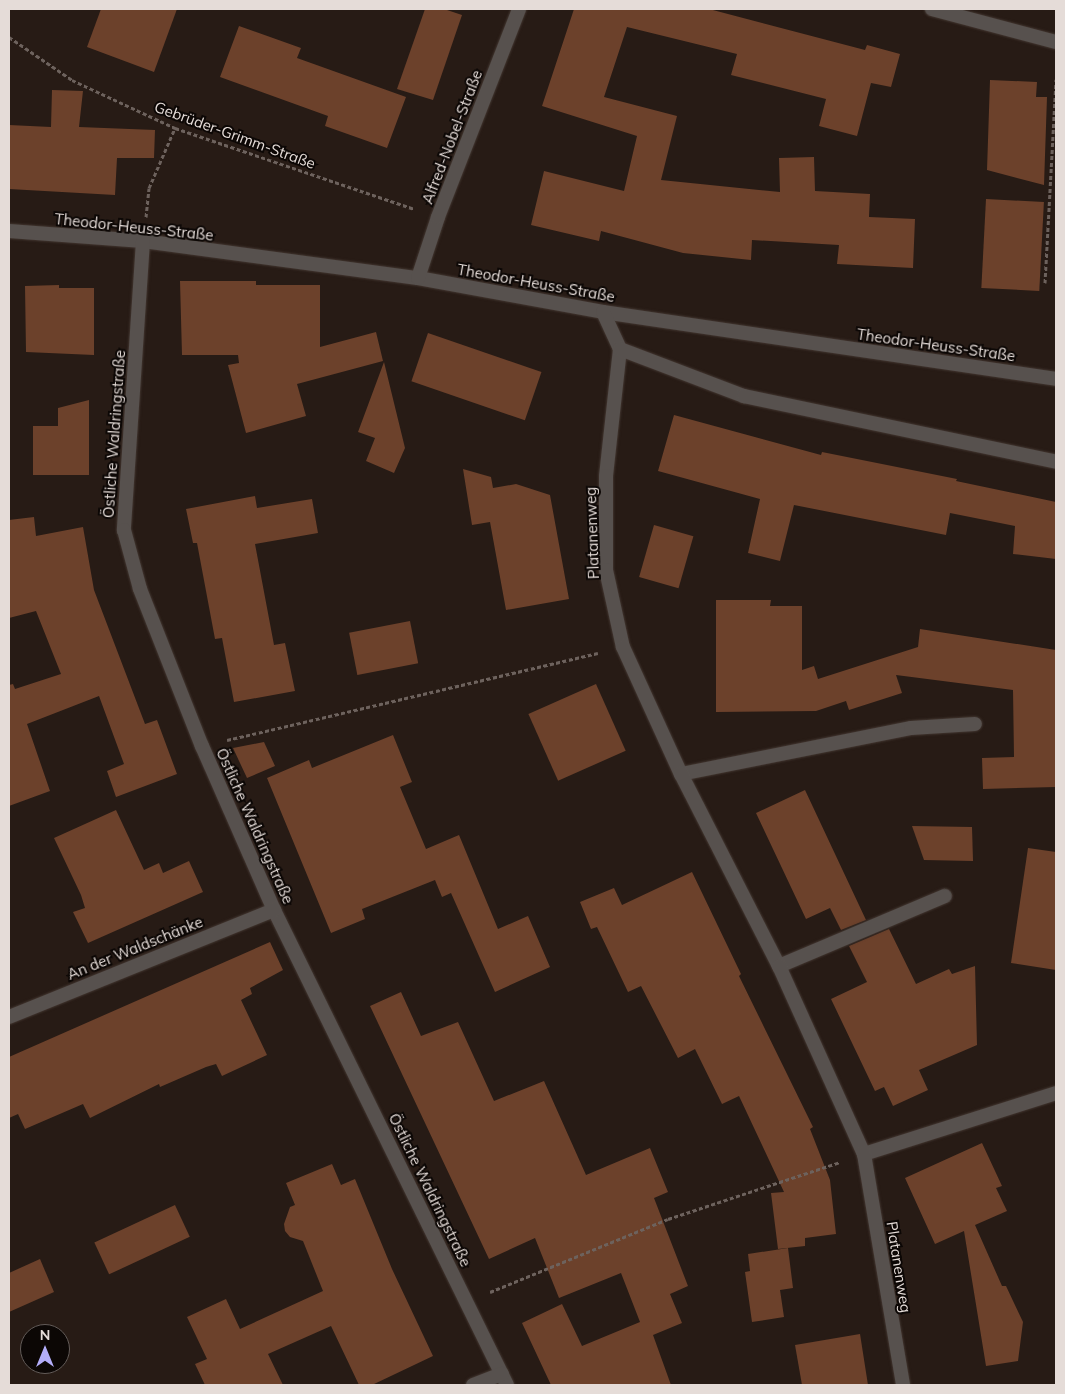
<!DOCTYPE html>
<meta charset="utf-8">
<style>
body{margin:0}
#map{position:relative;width:1065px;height:1394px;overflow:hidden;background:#271b15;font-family:Mulish,sans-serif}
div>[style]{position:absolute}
.building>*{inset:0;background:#6c412b;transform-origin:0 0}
.path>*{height:3px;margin-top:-1.5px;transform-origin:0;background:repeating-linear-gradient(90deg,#6d625d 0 4px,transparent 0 6.5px)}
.roads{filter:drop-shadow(0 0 1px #423630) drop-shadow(0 0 1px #423630)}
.service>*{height:14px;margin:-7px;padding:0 7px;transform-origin:7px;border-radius:7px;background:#57514e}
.minor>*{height:14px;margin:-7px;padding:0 7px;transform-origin:7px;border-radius:7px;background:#57514e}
span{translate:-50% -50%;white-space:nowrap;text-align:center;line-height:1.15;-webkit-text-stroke:4px #0c0705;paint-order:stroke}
.street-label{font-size:15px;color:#e5dcd8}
.frame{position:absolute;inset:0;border:10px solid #e5dcd8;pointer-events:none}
.north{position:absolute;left:20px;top:1324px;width:50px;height:50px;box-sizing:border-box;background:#0c0705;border:1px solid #635c59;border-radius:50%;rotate:0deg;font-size:14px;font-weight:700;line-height:20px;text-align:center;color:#e5dcd8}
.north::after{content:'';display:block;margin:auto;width:18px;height:22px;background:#b3adf9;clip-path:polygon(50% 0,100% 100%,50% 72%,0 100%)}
</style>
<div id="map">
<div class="building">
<i style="clip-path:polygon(101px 9px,177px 9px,154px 72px,87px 47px)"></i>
<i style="clip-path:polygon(425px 9px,444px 9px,462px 15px,433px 100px,397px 89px)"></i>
<i style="clip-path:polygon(574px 9px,709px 9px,865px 50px,867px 45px,900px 54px,891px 87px,871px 83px,857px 136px,819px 126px,826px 99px,731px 75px,737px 54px,627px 27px,604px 97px,677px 116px,661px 180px,780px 192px,779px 158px,814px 157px,815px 191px,870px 194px,869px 217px,915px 219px,913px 268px,837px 264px,839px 245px,752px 240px,751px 260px,683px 253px,601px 231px,599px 241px,531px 225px,544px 171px,624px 191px,637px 136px,542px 106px)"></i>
<i style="clip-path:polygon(239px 26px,301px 48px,297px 58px,406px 97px,387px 148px,325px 126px,328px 116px,220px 77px)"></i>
<i style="clip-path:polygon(990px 80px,1037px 82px,1036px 97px,1047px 97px,1044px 185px,987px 170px)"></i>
<i style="clip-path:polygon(52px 90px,83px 91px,79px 127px,155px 130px,154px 158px,117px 158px,115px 195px,9px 189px,9px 125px,51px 127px)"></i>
<i style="left:986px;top:199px;width:58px;height:89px;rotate:3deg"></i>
<i style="clip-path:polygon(180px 281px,256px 281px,256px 285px,320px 285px,320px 347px,376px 332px,383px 361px,297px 384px,306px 416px,246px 433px,228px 365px,239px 363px,238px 355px,182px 355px)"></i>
<i style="clip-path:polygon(59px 285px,59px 288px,94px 288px,94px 355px,26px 352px,25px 286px)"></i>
<i style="left:428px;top:333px;width:120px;height:51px;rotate:19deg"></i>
<i style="clip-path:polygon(384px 362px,405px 448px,394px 473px,366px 461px,375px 438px,358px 432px)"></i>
<i style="clip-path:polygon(89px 400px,89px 475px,33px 475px,33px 426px,58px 426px,58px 408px)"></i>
<i style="clip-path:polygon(674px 415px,821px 455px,822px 452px,957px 479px,956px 481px,1056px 502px,1056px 559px,1013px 554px,1015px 526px,950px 513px,946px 535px,794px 505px,780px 561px,748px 553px,760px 499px,658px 471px)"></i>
<i style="clip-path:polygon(463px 469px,491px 477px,493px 488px,516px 484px,550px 495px,569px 599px,506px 610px,490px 522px,472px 525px)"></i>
<i style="clip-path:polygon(255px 496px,257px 508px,312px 499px,318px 533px,255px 544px,274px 645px,285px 643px,295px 691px,234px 702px,222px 638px,215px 639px,197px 543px,193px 543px,186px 509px)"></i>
<i style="clip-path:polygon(34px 517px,36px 536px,83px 527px,94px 590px,145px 724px,157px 720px,177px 774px,116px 797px,107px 771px,124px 764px,99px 696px,27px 724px,50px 791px,9px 806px,9px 685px,13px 684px,15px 689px,61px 674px,36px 611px,9px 618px,9px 520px)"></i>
<i style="left:654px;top:525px;width:41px;height:54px;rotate:16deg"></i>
<i style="clip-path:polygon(716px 600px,771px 600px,770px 606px,802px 606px,802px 670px,814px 666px,818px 679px,918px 647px,920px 629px,1056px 650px,1056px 787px,983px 789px,982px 758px,1014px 757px,1013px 690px,896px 675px,902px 693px,849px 710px,846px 701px,816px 711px,716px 712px)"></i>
<i style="left:410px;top:621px;width:43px;height:62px;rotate:79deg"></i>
<i style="left:596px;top:684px;width:73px;height:74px;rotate:66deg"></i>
<i style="clip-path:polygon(393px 735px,412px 782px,400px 787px,426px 849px,459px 835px,498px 929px,528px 916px,550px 967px,495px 992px,451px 893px,442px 897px,435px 880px,362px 909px,365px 919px,331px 933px,267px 778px,309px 760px,312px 768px)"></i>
<i style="clip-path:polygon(264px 742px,275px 766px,247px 778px,233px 748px)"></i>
<i style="clip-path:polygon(805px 790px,866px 920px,841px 930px,830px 908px,806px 919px,756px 813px)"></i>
<i style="clip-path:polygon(116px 810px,144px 870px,159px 863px,163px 873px,189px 861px,203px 892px,88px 943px,73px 912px,85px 908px,81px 895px,54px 838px)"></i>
<i style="clip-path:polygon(912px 826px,972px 827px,973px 861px,924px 860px)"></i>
<i style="clip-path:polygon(1028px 848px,1056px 852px,1056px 970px,1011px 963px)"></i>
<i style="clip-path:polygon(692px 872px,741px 974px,739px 976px,813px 1127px,810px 1129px,830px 1180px,836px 1234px,805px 1238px,805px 1246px,778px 1249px,771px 1193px,784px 1192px,739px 1096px,722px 1104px,695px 1049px,678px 1058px,641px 986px,628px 992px,597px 927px,591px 929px,580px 902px,614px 888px,622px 905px)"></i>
<i style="clip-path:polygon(889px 929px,916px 984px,949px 969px,952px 974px,975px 966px,977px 1045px,919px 1070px,928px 1090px,893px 1106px,884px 1087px,875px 1091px,831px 999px,867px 982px,849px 946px)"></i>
<i style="clip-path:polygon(270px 942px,283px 970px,250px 988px,252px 994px,241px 1000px,267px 1055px,222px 1076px,216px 1064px,206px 1067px,160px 1087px,159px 1084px,90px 1118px,83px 1104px,25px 1129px,18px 1114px,9px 1118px,9px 1057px)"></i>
<i style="clip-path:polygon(401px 992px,421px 1036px,458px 1022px,494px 1101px,544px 1081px,586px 1175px,650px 1148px,668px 1192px,654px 1198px,688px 1286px,670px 1294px,682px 1323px,653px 1335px,671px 1385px,551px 1385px,522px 1323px,562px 1304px,582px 1346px,640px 1322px,621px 1273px,559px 1298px,535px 1238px,489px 1259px,370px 1006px)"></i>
<i style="clip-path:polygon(982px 1143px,1002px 1186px,996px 1188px,1007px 1211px,975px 1225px,1002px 1286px,1006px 1286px,1023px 1322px,1018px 1361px,986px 1366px,964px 1231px,935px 1244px,905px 1178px)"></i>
<i style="clip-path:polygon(332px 1164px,341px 1185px,355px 1179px,392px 1269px,433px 1356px,372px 1385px,359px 1385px,331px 1326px,268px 1354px,283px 1385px,205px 1385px,195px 1364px,207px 1359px,187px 1317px,226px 1299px,240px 1329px,323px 1291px,303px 1241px,290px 1237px,285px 1231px,284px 1224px,290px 1207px,295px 1205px,286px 1183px)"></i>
<i style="left:175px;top:1205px;width:35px;height:89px;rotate:65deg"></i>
<i style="clip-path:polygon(788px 1248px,793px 1288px,780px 1290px,784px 1317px,752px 1322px,745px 1272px,750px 1271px,748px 1254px)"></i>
<i style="clip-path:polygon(40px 1259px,54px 1292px,9px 1312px,9px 1273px)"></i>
<i style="clip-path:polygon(860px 1334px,868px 1385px,802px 1385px,795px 1345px)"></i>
</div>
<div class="path">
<i style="left:9px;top:37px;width:76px;rotate:34.3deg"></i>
<i style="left:72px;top:80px;width:114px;rotate:25deg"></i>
<i style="left:175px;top:128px;width:252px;rotate:18.7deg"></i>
<i style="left:146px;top:217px;width:29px;rotate:-84deg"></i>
<i style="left:149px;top:188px;width:65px;rotate:-66.6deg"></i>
<i style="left:1045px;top:283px;width:204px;rotate:-86.9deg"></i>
<i style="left:227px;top:740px;width:381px;rotate:-13.2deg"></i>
<i style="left:490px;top:1292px;width:192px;rotate:-22.3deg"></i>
<i style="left:668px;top:1219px;width:181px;rotate:-18.3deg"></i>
</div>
<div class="roads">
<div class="service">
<i style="left:681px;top:774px;width:235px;rotate:-11.3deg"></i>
<i style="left:911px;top:728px;width:64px;rotate:-3.6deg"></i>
<i style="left:779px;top:966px;width:180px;rotate:-22.9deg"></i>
<i style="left:864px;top:1154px;width:201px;rotate:-17.6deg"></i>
</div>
<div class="minor">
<i style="left:932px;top:9px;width:128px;rotate:14.9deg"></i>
<i style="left:9px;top:231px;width:134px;rotate:4.3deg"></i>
<i style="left:143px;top:241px;width:277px;rotate:7.7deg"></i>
<i style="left:418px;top:278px;width:188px;rotate:10.4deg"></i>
<i style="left:603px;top:312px;width:458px;rotate:8.4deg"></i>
<i style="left:143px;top:241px;width:290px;rotate:93.8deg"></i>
<i style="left:124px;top:530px;width:61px;rotate:74.8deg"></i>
<i style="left:140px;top:589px;width:169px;rotate:68.5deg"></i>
<i style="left:202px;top:746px;width:179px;rotate:66.3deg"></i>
<i style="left:274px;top:910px;width:529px;rotate:63.87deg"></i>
<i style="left:418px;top:278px;width:64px;rotate:-71.8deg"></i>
<i style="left:438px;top:217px;width:223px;rotate:-68.7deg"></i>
<i style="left:603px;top:312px;width:41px;rotate:65.3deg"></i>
<i style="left:620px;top:349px;width:128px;rotate:96.3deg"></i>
<i style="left:606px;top:476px;width:94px;rotate:90deg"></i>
<i style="left:606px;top:570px;width:79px;rotate:77.6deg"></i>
<i style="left:623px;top:647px;width:140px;rotate:65.5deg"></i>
<i style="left:681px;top:774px;width:216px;rotate:63deg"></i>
<i style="left:779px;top:966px;width:206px;rotate:65.7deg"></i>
<i style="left:864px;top:1154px;width:234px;rotate:80.4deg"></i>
<i style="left:620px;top:349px;width:133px;rotate:20.8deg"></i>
<i style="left:744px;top:396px;width:319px;rotate:11.9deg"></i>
<i style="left:9px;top:1017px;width:286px;rotate:-22deg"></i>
<i style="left:473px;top:1385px;width:31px;rotate:-21deg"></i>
</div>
</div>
<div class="street-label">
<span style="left:235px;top:135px;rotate:20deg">Gebrüder-Grimm-Straße</span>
<span style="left:452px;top:137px;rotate:-69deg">Alfred-Nobel-Straße</span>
<span style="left:134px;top:227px;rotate:6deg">Theodor-Heuss-Straße</span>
<span style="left:536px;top:283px;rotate:10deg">Theodor-Heuss-Straße</span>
<span style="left:936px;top:345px;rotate:8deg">Theodor-Heuss-Straße</span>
<span style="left:114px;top:434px;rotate:-86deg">Östliche Waldringstraße</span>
<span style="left:592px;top:533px;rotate:-92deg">Platanenweg</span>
<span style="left:255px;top:826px;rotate:66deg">Östliche Waldringstraße</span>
<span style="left:135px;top:948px;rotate:-22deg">An der Waldschänke</span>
<span style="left:430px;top:1190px;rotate:64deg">Östliche Waldringstraße</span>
<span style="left:899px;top:1267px;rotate:81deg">Platanenweg</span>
</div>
<div class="frame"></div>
<div class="north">N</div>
</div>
